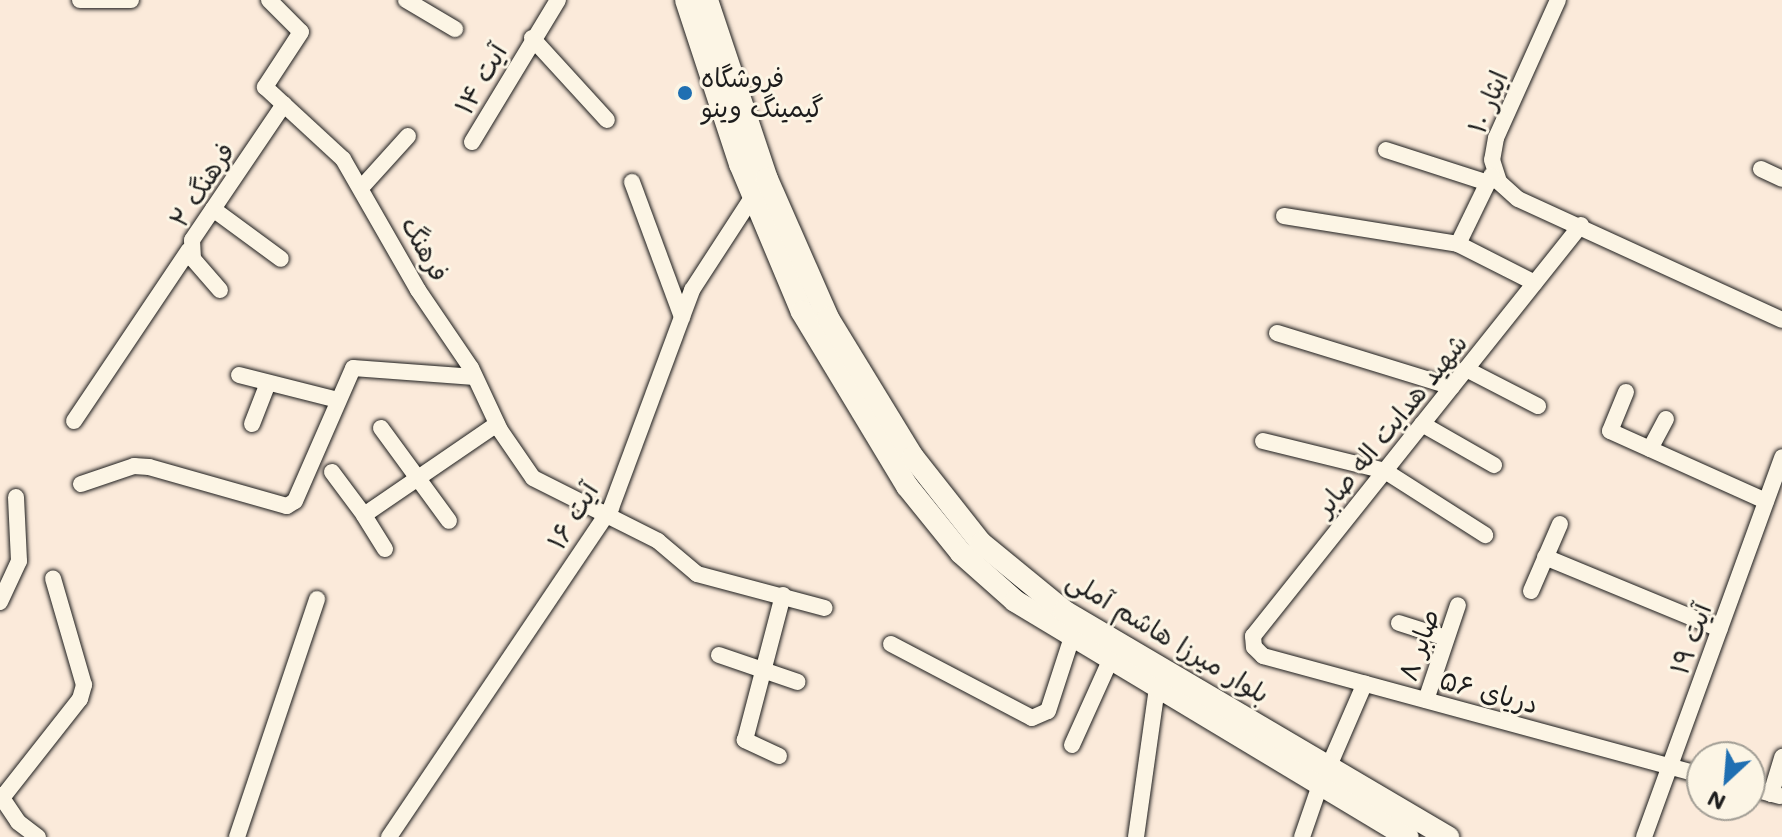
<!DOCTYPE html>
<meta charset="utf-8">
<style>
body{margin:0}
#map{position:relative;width:1782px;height:837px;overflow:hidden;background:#fbeada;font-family:Mali,"Playpen Sans Arabic",sans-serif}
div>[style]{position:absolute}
.roads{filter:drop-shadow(0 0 2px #1c1c1c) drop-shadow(0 0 2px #1c1c1c)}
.minor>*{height:16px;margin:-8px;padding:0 8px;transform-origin:8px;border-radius:8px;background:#fcf5e5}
.secondary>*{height:22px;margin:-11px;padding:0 11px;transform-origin:11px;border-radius:11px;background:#fcf5e5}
.dots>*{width:22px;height:22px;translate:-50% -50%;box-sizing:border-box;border:4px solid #fcf5e5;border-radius:50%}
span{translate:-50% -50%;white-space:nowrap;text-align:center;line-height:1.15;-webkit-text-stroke:6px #fcf5e5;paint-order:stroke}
.poi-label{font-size:26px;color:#1c1c1c}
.left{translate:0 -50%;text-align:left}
.street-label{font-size:26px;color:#1c1c1c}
.north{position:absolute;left:1686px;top:741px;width:80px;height:80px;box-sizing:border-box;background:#fcf5e5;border:2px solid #a29e95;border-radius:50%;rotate:206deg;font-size:22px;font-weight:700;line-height:32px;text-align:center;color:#1c1c1c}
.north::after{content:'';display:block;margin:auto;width:28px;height:36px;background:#1f6fb2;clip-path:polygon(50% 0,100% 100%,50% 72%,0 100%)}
</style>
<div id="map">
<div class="roads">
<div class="minor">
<i style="left:80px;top:0;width:51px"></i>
<i style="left:269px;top:0;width:45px;rotate:45deg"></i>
<i style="left:301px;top:32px;width:66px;rotate:123.2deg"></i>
<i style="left:265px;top:87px;width:106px;rotate:42.7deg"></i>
<i style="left:343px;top:159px;width:151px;rotate:60.2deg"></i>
<i style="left:418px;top:290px;width:94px;rotate:55.8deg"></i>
<i style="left:471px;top:368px;width:68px;rotate:64.9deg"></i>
<i style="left:500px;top:430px;width:58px;rotate:55.5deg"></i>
<i style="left:533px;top:478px;width:140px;rotate:26.7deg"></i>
<i style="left:658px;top:541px;width:51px;rotate:40.2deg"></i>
<i style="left:697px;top:574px;width:132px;rotate:14.9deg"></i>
<i style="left:406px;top:0;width:57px;rotate:30.6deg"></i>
<i style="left:1558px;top:0;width:151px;rotate:114.2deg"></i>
<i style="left:1496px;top:138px;width:22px;rotate:100deg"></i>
<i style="left:1492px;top:160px;width:23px;rotate:72deg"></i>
<i style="left:1499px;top:182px;width:25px;rotate:42deg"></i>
<i style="left:1518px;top:199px;width:290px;rotate:24.6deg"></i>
<i style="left:532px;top:38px;width:111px;rotate:47.6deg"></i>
<i style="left:472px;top:142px;width:166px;rotate:-58.8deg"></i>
<i style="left:1386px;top:150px;width:107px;rotate:17.9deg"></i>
<i style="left:1761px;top:169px;width:23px;rotate:25deg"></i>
<i style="left:632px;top:182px;width:144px;rotate:69.7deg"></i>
<i style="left:361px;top:188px;width:70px;rotate:-47.9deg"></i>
<i style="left:213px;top:209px;width:84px;rotate:36.3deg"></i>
<i style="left:1284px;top:216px;width:176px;rotate:9.1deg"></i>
<i style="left:1458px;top:244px;width:86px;rotate:26.9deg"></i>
<i style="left:1581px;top:225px;width:526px;rotate:128.59deg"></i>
<i style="left:1253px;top:636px;width:11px;rotate:85deg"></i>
<i style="left:1254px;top:647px;width:13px;rotate:45deg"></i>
<i style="left:1263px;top:656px;width:455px;rotate:15.2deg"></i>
<i style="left:1458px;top:244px;width:76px;rotate:-64.1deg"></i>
<i style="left:220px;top:290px;width:41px;rotate:-131.1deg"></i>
<i style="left:193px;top:259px;width:19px;rotate:-93deg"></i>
<i style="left:192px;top:240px;width:164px;rotate:-55.9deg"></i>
<i style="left:1277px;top:333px;width:183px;rotate:17.1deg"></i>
<i style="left:1466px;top:369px;width:81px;rotate:27.2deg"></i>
<i style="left:239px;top:375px;width:102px;rotate:14.2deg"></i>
<i style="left:1626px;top:392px;width:42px;rotate:112.3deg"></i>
<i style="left:1610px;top:431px;width:171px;rotate:24.2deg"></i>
<i style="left:74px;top:421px;width:206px;rotate:-56.1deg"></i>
<i style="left:252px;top:424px;width:44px;rotate:-68.7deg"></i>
<i style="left:1422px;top:424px;width:83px;rotate:29.7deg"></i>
<i style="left:381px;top:428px;width:115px;rotate:53.8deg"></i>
<i style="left:1263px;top:441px;width:126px;rotate:13.8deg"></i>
<i style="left:1385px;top:471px;width:119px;rotate:32.6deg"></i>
<i style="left:1650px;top:449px;width:34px;rotate:-62deg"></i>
<i style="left:332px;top:472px;width:54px;rotate:53.3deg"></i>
<i style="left:81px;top:484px;width:56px;rotate:-18.8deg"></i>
<i style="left:134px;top:466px;width:15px;rotate:4deg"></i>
<i style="left:149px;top:467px;width:143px;rotate:15.8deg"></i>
<i style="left:287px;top:506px;width:9px;rotate:-32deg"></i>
<i style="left:295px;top:501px;width:145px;rotate:-66.4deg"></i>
<i style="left:353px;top:368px;width:122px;rotate:4.2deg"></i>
<i style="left:385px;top:549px;width:40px;rotate:-122deg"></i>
<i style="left:364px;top:515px;width:161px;rotate:-34.4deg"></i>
<i style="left:1545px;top:557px;width:189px;rotate:22.4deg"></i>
<i style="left:1531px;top:591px;width:73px;rotate:-66.6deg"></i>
<i style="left:0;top:602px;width:45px;rotate:-65.1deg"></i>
<i style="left:19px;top:561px;width:64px;rotate:-92.7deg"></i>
<i style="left:1399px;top:623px;width:49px;rotate:17.7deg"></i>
<i style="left:891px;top:644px;width:159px;rotate:27.7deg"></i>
<i style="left:1032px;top:718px;width:17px;rotate:-24deg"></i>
<i style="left:1048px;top:711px;width:78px;rotate:-72deg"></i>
<i style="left:719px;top:655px;width:83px;rotate:18.9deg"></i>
<i style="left:1426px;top:700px;width:100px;rotate:-71.4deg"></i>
<i style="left:1072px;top:745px;width:92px;rotate:-65.7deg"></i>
<i style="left:779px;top:756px;width:38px;rotate:-155deg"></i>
<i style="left:745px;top:740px;width:150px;rotate:-75.3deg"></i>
<i style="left:1329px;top:766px;width:90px;rotate:-66.6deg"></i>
<i style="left:1750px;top:788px;width:31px;rotate:15deg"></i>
<i style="left:1771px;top:794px;width:39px;rotate:-73deg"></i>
<i style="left:0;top:795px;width:32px;rotate:56deg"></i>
<i style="left:18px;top:822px;width:25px;rotate:37deg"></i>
<i style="left:2px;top:798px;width:126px;rotate:-51.8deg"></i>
<i style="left:80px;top:699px;width:15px;rotate:-74deg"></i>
<i style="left:84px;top:685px;width:111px;rotate:-106.2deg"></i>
<i style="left:237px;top:837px;width:251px;rotate:-71.4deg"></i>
<i style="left:389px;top:837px;width:397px;rotate:-56deg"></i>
<i style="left:611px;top:508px;width:233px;rotate:-69.6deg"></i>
<i style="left:692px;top:290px;width:112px;rotate:-57deg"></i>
<i style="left:1136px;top:837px;width:150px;rotate:-82deg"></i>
<i style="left:1302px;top:837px;width:55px;rotate:-70.9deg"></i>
<i style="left:1644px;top:837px;width:404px;rotate:-70deg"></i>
</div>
<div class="secondary">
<i style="left:686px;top:0;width:173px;rotate:71.8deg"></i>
<i style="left:740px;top:164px;width:160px;rotate:67.3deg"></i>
<i style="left:802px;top:312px;width:203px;rotate:58.9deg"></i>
<i style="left:907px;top:486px;width:86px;rotate:51.1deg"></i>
<i style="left:961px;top:553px;width:72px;rotate:41.6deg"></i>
<i style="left:1015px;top:601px;width:458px;rotate:31deg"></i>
<i style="left:707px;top:0;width:189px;rotate:71.5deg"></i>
<i style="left:767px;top:179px;width:152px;rotate:66.3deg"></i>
<i style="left:828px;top:318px;width:163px;rotate:58.6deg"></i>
<i style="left:913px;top:457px;width:110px;rotate:51.7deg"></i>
<i style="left:981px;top:543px;width:107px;rotate:39.3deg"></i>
<i style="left:1064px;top:611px;width:446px;rotate:30.5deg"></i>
</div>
</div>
<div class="dots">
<i style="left:685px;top:93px;background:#1f6fb2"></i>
</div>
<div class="poi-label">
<span class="left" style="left:701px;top:93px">فروشگاه<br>گیمینگ وینو</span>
</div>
<div class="street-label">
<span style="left:481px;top:79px;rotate:-60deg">آيت ۱۴</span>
<span style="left:1488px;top:102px;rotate:-68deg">ایثار ۱۰</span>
<span style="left:202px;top:185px;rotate:-57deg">فرهنگ ۲</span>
<span style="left:425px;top:249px;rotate:61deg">فرهنگ</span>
<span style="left:1391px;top:425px;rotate:-51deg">شهید هدایت اله صابر</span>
<span style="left:573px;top:516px;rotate:-59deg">آیت ۱۶</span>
<span style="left:1168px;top:637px;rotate:31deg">بلوار میرزا هاشم آملی</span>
<span style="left:1691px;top:639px;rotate:-70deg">آیت ۱۹</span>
<span style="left:1419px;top:645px;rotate:-71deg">صابر ۸</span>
<span style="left:1489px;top:692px;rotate:15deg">دریای ۵۶</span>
</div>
<div class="north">N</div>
</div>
